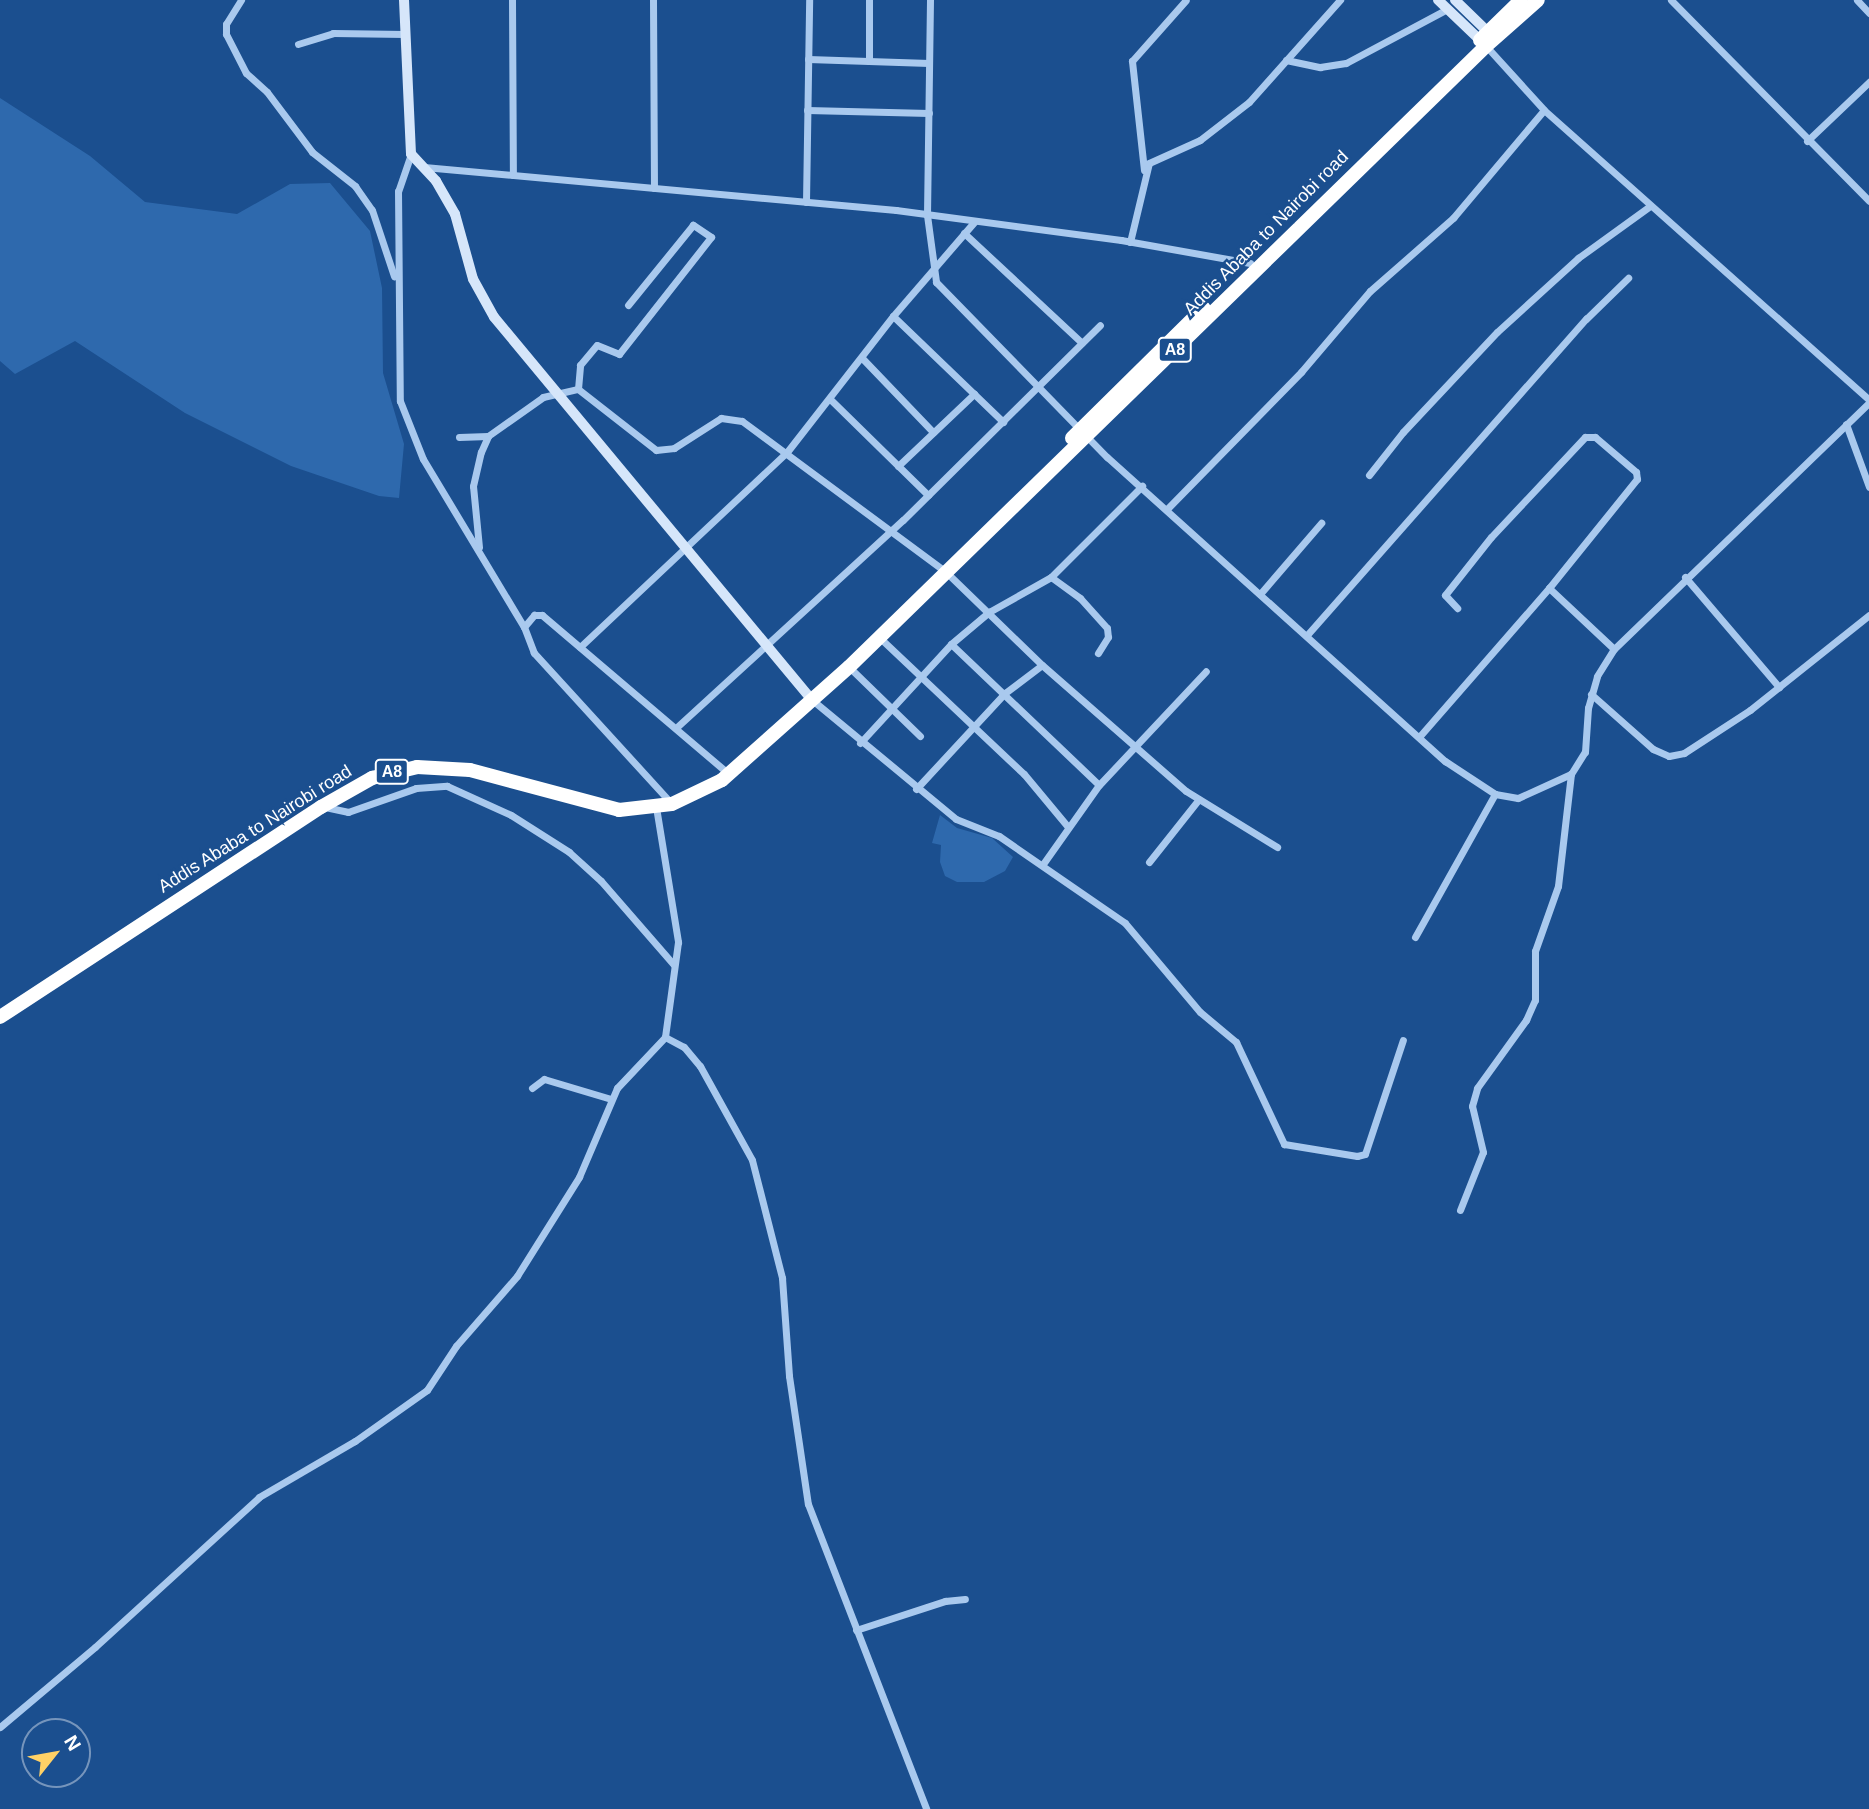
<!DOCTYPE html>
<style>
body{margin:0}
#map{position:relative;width:1869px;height:1809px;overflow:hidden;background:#1b4f8f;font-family:Helvetica,sans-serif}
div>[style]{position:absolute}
.green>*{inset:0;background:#2e69ad}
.street>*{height:7px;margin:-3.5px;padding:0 3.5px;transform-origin:3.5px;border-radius:3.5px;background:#a9c9ee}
.secondary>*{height:10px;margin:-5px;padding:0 5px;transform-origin:5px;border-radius:5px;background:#d6e6fa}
.highway>*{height:14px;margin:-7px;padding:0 7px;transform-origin:7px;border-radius:7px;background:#fff}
span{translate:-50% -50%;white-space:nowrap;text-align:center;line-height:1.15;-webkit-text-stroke:5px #1b4f8f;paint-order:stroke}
.shield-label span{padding:2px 5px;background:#1b4f8f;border:2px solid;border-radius:5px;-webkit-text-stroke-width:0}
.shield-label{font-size:16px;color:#fff;font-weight:700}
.street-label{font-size:18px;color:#fff}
.north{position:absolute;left:21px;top:1718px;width:70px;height:70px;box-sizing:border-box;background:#1b4f8f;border:2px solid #7695bc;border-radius:50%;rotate:59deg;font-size:19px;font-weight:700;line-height:28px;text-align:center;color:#fff}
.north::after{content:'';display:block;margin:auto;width:24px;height:32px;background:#ffd166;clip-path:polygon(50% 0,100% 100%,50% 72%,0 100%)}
</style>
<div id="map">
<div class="green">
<i style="clip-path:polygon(0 98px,90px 156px,145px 202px,237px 214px,290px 184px,330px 183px,370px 231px,382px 288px,383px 373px,404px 444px,399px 498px,379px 496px,291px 466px,185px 413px,75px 341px,15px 374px,0 361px)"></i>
<i style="clip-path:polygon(940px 815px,957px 828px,992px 838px,1013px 857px,1005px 871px,984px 882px,957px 882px,945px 876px,940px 862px,941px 845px,932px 843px)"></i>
</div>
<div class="street">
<i style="left:241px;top:0;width:28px;rotate:122deg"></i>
<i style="left:226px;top:24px;width:10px;rotate:90deg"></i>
<i style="left:226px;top:34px;width:44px;rotate:62.9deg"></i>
<i style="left:246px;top:73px;width:28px;rotate:42deg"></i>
<i style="left:267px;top:92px;width:75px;rotate:53.1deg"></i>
<i style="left:312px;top:152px;width:55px;rotate:38.3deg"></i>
<i style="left:355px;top:186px;width:29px;rotate:55deg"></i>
<i style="left:372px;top:210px;width:70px;rotate:71.6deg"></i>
<i style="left:512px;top:0;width:175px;rotate:89.7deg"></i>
<i style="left:653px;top:0;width:188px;rotate:89.7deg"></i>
<i style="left:869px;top:0;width:61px;rotate:90deg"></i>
<i style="left:930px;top:0;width:215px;rotate:90.8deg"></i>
<i style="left:927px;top:215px;width:68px;rotate:82.3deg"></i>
<i style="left:936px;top:282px;width:245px;rotate:45.7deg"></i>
<i style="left:1107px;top:457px;width:455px;rotate:42deg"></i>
<i style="left:1445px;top:761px;width:60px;rotate:33.4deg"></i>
<i style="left:1495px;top:794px;width:23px;rotate:10deg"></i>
<i style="left:1518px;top:798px;width:58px;rotate:-24.4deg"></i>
<i style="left:1571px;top:774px;width:26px;rotate:-58deg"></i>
<i style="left:1585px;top:752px;width:44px;rotate:-86.1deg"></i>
<i style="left:1588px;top:708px;width:33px;rotate:-74deg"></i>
<i style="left:1597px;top:676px;width:32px;rotate:-58deg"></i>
<i style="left:1614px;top:649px;width:354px;rotate:-44deg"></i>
<i style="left:1671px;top:0;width:282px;rotate:45.4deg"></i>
<i style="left:1857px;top:0;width:18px;rotate:47deg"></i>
<i style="left:298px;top:44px;width:37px;rotate:-17deg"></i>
<i style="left:333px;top:33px;width:72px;rotate:0.8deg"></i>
<i style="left:1486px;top:46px;width:86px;rotate:47.8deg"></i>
<i style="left:1544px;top:110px;width:436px;rotate:41.7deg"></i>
<i style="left:808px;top:59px;width:121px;rotate:1.9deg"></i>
<i style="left:1286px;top:60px;width:35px;rotate:12deg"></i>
<i style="left:1320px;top:67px;width:26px;rotate:-9deg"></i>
<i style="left:1346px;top:63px;width:115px;rotate:-28.1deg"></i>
<i style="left:807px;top:110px;width:122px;rotate:1.4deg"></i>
<i style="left:1807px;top:141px;width:86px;rotate:-43.6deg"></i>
<i style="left:411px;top:154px;width:39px;rotate:109deg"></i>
<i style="left:398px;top:191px;width:210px;rotate:89.5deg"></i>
<i style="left:400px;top:401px;width:62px;rotate:68.4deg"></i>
<i style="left:423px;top:459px;width:196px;rotate:59deg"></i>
<i style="left:424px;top:167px;width:474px;rotate:5.2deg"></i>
<i style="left:896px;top:210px;width:227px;rotate:7.6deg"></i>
<i style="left:1121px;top:240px;width:131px;rotate:10.1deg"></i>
<i style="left:1144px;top:170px;width:110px;rotate:-96.3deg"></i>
<i style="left:1132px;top:61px;width:81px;rotate:-48.5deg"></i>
<i style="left:806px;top:202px;width:202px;rotate:-89.1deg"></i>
<i style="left:964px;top:233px;width:161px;rotate:43deg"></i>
<i style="left:1130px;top:242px;width:81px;rotate:-76.5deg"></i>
<i style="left:1149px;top:163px;width:56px;rotate:-24.3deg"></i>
<i style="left:1200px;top:140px;width:62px;rotate:-37.8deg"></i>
<i style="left:1249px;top:102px;width:137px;rotate:-48.3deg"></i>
<i style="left:893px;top:316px;width:153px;rotate:43.9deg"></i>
<i style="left:862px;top:358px;width:103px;rotate:46.2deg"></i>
<i style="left:578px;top:389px;width:24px;rotate:-85deg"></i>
<i style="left:580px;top:365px;width:26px;rotate:-50deg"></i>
<i style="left:597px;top:345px;width:24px;rotate:22deg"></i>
<i style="left:619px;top:354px;width:149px;rotate:-51.8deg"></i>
<i style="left:711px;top:237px;width:22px;rotate:-146deg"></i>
<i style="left:693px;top:225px;width:103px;rotate:129.1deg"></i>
<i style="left:831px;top:400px;width:136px;rotate:44.4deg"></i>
<i style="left:1846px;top:424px;width:67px;rotate:69.9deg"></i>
<i style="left:459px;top:437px;width:29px;rotate:-2deg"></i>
<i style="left:898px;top:466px;width:105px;rotate:-43.5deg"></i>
<i style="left:1369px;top:475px;width:55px;rotate:-51.7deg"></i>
<i style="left:1403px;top:432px;width:137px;rotate:-46.8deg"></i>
<i style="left:1497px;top:332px;width:110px;rotate:-42.4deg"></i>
<i style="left:1578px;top:258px;width:89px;rotate:-35.8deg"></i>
<i style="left:1167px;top:509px;width:192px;rotate:-45.6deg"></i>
<i style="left:1301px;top:372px;width:106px;rotate:-49.6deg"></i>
<i style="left:1370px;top:291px;width:111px;rotate:-41.3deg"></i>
<i style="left:1453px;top:218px;width:141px;rotate:-49.9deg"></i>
<i style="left:479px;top:547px;width:61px;rotate:-95.6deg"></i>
<i style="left:473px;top:486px;width:35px;rotate:-77deg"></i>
<i style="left:481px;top:452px;width:17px;rotate:-66deg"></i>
<i style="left:488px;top:436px;width:67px;rotate:-35.3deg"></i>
<i style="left:543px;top:397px;width:36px;rotate:-13deg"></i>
<i style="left:578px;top:389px;width:99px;rotate:38deg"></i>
<i style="left:656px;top:450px;width:18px;rotate:-6deg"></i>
<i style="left:674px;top:448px;width:56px;rotate:-32.6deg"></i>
<i style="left:721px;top:418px;width:21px;rotate:8deg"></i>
<i style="left:742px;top:421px;width:254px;rotate:36.5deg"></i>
<i style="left:946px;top:572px;width:134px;rotate:44.1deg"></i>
<i style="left:1042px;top:665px;width:191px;rotate:41.2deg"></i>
<i style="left:1186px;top:791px;width:107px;rotate:31.6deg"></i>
<i style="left:1051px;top:577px;width:36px;rotate:36deg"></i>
<i style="left:1080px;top:598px;width:40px;rotate:48deg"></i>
<i style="left:1107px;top:628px;width:9px;rotate:84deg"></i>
<i style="left:1108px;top:637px;width:19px;rotate:122deg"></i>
<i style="left:1685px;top:577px;width:145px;rotate:49.5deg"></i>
<i style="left:1549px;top:588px;width:89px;rotate:43.2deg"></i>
<i style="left:1260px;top:594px;width:94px;rotate:-49.3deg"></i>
<i style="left:1307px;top:635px;width:422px;rotate:-48.6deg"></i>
<i style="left:1586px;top:319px;width:59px;rotate:-44.3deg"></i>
<i style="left:880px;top:638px;width:198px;rotate:43.4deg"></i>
<i style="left:1024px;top:774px;width:69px;rotate:50.3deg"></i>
<i style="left:951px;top:644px;width:204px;rotate:43.6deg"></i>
<i style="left:580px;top:647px;width:284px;rotate:-43.3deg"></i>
<i style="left:787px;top:452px;width:172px;rotate:-52.1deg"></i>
<i style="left:893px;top:316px;width:124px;rotate:-49.2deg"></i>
<i style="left:849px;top:667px;width:99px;rotate:44.2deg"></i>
<i style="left:1591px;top:694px;width:83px;rotate:41.6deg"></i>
<i style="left:1653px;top:749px;width:17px;rotate:24deg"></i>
<i style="left:1669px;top:756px;width:15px;rotate:-11deg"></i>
<i style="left:1684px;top:753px;width:79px;rotate:-33.1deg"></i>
<i style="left:1750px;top:710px;width:152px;rotate:-38.6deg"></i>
<i style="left:811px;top:699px;width:188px;rotate:39.6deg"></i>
<i style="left:956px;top:819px;width:46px;rotate:21.6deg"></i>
<i style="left:999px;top:836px;width:153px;rotate:34.6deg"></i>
<i style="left:1125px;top:923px;width:116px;rotate:49.9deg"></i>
<i style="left:1200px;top:1012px;width:47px;rotate:39.8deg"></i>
<i style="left:1236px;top:1042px;width:113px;rotate:64.8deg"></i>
<i style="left:1284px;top:1144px;width:74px;rotate:9.3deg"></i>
<i style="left:1357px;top:1156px;width:8px;rotate:-14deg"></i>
<i style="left:1365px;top:1154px;width:120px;rotate:-71.6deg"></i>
<i style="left:678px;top:726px;width:305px;rotate:-42.5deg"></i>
<i style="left:903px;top:520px;width:277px;rotate:-44.7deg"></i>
<i style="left:1419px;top:737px;width:198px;rotate:-48.9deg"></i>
<i style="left:1549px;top:588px;width:140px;rotate:-51.1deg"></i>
<i style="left:1637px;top:479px;width:7px;rotate:-98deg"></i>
<i style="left:1636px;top:472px;width:54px;rotate:-139.5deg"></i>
<i style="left:1595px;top:437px;width:10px;rotate:180deg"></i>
<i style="left:1585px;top:437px;width:137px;rotate:133.2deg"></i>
<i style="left:1491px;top:537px;width:74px;rotate:128.4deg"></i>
<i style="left:1445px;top:595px;width:18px;rotate:47deg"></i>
<i style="left:860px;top:743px;width:134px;rotate:-47.4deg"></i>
<i style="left:951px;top:644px;width:50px;rotate:-40.1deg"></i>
<i style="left:989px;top:612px;width:71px;rotate:-29.4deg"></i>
<i style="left:1051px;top:577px;width:129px;rotate:-45deg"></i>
<i style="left:916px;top:789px;width:131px;rotate:-47.2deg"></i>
<i style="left:1005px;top:693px;width:46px;rotate:-37.1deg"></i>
<i style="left:672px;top:804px;width:205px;rotate:-132.4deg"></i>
<i style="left:534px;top:653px;width:28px;rotate:-111deg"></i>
<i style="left:524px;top:627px;width:16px;rotate:-50deg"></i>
<i style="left:534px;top:615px;width:8px"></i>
<i style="left:542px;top:615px;width:245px;rotate:40.4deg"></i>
<i style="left:325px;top:807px;width:24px;rotate:12deg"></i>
<i style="left:348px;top:812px;width:72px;rotate:-19.4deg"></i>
<i style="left:416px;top:788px;width:31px;rotate:-4deg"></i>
<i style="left:447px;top:786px;width:70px;rotate:24.4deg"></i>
<i style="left:511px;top:815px;width:69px;rotate:32.5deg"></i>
<i style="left:569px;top:852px;width:43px;rotate:42.2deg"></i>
<i style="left:601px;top:881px;width:111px;rotate:49deg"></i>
<i style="left:656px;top:807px;width:137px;rotate:80.7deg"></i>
<i style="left:678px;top:942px;width:96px;rotate:97.8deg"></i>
<i style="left:665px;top:1037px;width:21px;rotate:28deg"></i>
<i style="left:684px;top:1047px;width:25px;rotate:50deg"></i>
<i style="left:700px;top:1066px;width:107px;rotate:61deg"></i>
<i style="left:752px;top:1160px;width:122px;rotate:75.7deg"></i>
<i style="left:782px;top:1278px;width:98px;rotate:85.9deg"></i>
<i style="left:789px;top:1376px;width:129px;rotate:81.6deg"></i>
<i style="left:808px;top:1504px;width:327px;rotate:68.8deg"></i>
<i style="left:1149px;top:862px;width:80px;rotate:-51.6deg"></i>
<i style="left:1043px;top:864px;width:97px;rotate:-54.7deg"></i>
<i style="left:1099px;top:785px;width:156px;rotate:-46.8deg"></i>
<i style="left:1415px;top:937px;width:164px;rotate:-60.8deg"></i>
<i style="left:532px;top:1088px;width:15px;rotate:-37deg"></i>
<i style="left:544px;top:1079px;width:70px;rotate:16.6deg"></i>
<i style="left:1460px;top:1210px;width:62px;rotate:-68.4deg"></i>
<i style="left:1483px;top:1152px;width:47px;rotate:-103.4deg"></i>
<i style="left:1472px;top:1106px;width:19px;rotate:-74deg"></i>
<i style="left:1477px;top:1088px;width:84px;rotate:-54.2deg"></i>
<i style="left:1526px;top:1020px;width:22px;rotate:-66deg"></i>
<i style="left:1535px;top:1000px;width:49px;rotate:-90deg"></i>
<i style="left:1535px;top:951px;width:69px;rotate:-70.5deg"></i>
<i style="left:1558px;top:886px;width:113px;rotate:-83.4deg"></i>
<i style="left:856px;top:1630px;width:94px;rotate:-18deg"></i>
<i style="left:945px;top:1601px;width:20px;rotate:-6deg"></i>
<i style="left:0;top:1727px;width:124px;rotate:-40.1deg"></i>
<i style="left:95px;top:1647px;width:222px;rotate:-42.4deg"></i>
<i style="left:259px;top:1497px;width:111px;rotate:-30.3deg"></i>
<i style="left:355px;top:1441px;width:88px;rotate:-35.3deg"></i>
<i style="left:427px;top:1390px;width:53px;rotate:-56.6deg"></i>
<i style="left:456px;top:1346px;width:93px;rotate:-48.9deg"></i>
<i style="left:517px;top:1276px;width:117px;rotate:-57.9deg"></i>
<i style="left:579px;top:1177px;width:97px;rotate:-66.9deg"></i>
<i style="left:617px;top:1088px;width:70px;rotate:-46.7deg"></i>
</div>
<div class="secondary">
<i style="left:404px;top:0;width:154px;rotate:87.4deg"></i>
<i style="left:411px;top:154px;width:37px;rotate:47deg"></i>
<i style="left:436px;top:181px;width:38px;rotate:60deg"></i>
<i style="left:455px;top:214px;width:67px;rotate:74.5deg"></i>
<i style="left:473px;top:279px;width:43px;rotate:61.1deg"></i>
<i style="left:494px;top:317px;width:496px;rotate:50.3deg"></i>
<i style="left:1438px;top:0;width:64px;rotate:43.7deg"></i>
<i style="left:1455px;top:0;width:53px;rotate:44.2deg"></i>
</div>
<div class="highway">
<i style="left:1480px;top:40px;width:57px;rotate:-44.3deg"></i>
<i style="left:1072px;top:438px;width:185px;rotate:-44.6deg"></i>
<i style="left:0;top:1017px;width:384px;rotate:-33.2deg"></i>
<i style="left:321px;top:807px;width:59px;rotate:-29.6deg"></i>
<i style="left:372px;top:778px;width:46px;rotate:-13.7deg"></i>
<i style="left:417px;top:767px;width:53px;rotate:3.2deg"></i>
<i style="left:470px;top:770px;width:154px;rotate:15deg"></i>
<i style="left:619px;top:810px;width:53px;rotate:-6.5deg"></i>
<i style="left:672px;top:804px;width:55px;rotate:-25.6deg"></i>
<i style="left:722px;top:780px;width:170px;rotate:-41.7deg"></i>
<i style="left:849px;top:667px;width:890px;rotate:-44.27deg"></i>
<i style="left:1486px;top:46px;width:69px;rotate:-41.5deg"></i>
</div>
<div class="shield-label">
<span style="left:1175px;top:350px">A8</span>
<span style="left:392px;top:772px">A8</span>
</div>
<div class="street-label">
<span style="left:1266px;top:233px;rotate:-45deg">Addis Ababa to Nairobi road</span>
<span style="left:255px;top:829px;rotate:-32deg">Addis Ababa to Nairobi road</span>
</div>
<div class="north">N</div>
</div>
